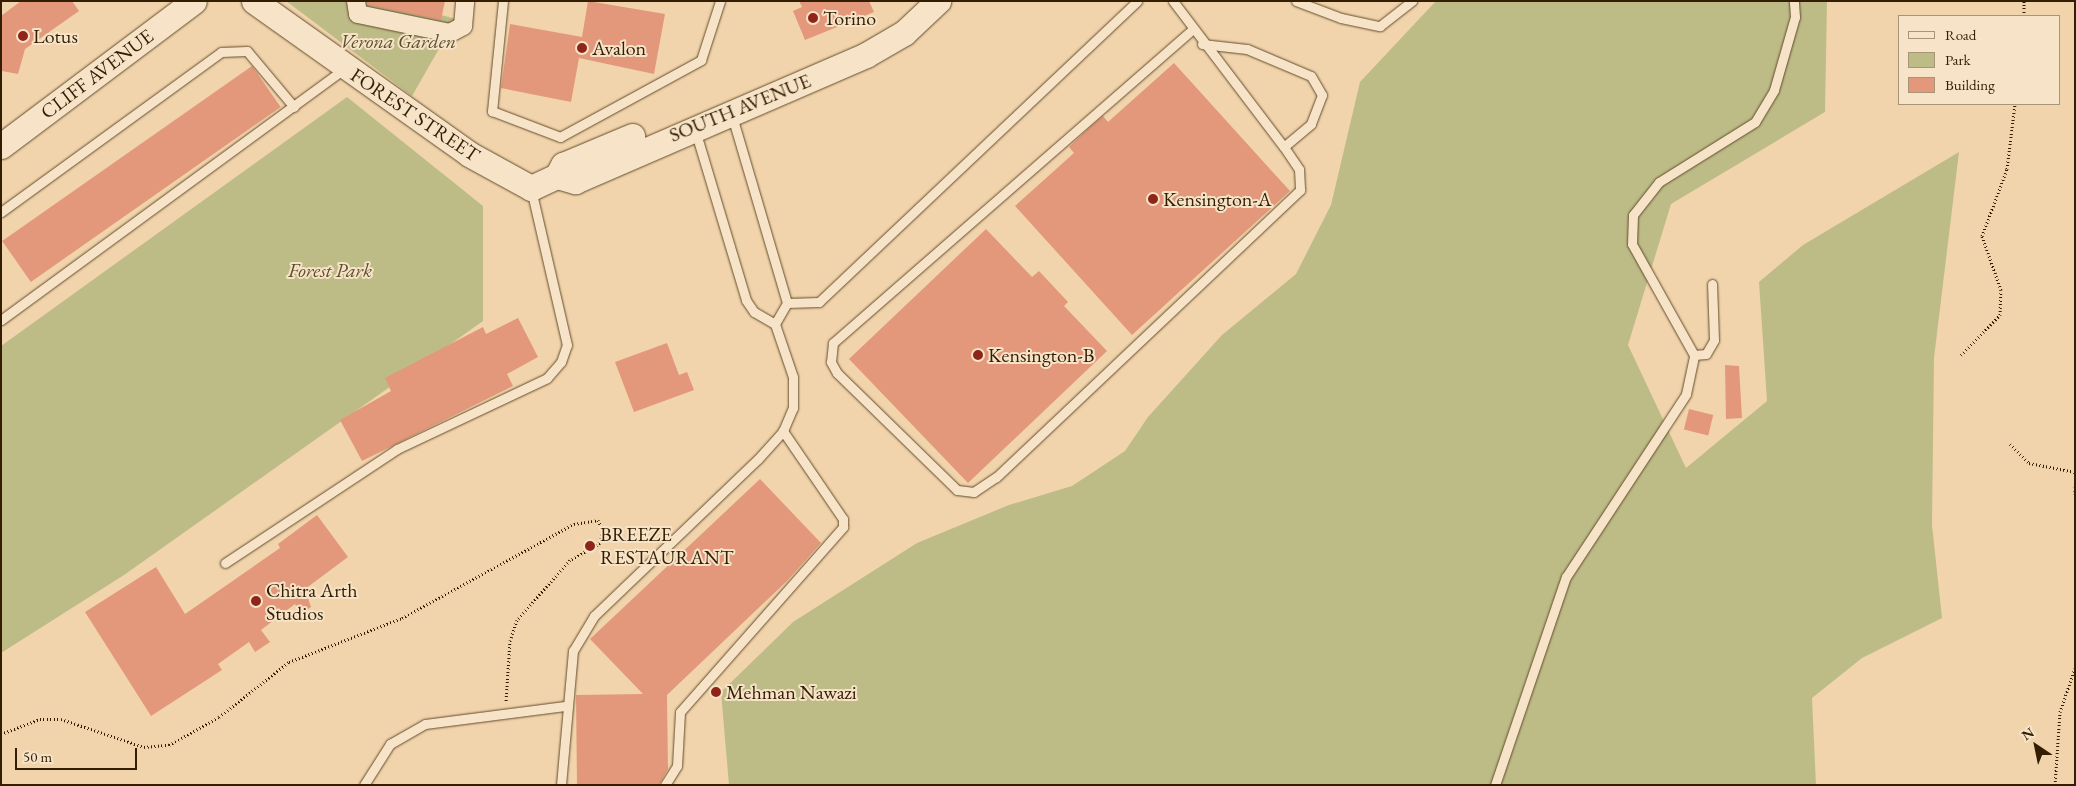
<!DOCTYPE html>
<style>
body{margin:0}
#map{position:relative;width:2076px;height:786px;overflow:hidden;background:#f1d4ab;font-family:"EB Garamond",serif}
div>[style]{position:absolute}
.green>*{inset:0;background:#bdbc87}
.building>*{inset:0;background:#e3987b;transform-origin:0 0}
.path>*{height:3px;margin-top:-1.5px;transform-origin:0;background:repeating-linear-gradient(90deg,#341e01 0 1px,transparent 0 3.5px)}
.roads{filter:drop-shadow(0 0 1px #634c2c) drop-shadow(0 0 1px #634c2c)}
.lane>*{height:9px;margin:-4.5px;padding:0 4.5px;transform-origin:4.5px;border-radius:4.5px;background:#f6e3c8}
.street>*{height:18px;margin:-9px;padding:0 9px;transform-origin:9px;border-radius:9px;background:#f6e3c8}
.secondary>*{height:25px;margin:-12.5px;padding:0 12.5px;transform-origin:12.5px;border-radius:12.5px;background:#f6e3c8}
.dots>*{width:14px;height:14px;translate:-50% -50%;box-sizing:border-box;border:2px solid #f6e3c8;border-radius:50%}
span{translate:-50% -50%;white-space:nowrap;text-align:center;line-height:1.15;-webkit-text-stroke:4px #f6e3c8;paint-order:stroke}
.poi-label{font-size:20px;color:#341e01}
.left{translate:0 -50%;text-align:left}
.park-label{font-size:20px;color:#5d4d29;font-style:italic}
.street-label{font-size:20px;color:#341e01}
.frame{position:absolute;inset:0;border:2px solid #341e01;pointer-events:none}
.legend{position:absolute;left:1898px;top:15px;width:162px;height:90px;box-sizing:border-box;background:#f6e3c8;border:1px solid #a89478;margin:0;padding:6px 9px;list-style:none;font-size:15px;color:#341e01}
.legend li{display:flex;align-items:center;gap:10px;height:25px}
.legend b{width:25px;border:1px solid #a89478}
.north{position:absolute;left:2011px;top:721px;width:50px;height:50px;-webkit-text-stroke:4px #f6e3c8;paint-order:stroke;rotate:326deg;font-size:14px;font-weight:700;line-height:20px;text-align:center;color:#341e01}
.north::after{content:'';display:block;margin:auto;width:18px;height:22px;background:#341e01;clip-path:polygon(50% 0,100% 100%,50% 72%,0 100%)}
.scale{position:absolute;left:15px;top:748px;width:122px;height:22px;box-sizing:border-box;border:2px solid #341e01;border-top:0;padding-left:6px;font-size:15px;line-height:18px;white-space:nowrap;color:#341e01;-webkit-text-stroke:4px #f6e3c8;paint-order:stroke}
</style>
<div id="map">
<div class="green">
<i style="clip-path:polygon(286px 1px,390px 1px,456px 19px,412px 96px)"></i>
<i style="clip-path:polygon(1436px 1px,1827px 1px,1825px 112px,1671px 204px,1628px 345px,1686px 468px,1767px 401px,1759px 282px,1803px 245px,1959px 152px,1934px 358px,1932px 525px,1942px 618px,1862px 658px,1812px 698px,1816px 785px,729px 785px,721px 692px,793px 622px,917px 543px,1009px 505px,1072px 486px,1125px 451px,1148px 417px,1222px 335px,1296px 274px,1331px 205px,1360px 82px)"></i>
<i style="clip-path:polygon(347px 97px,483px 206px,483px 321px,124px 575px,1px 653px,1px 346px)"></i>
</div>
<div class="building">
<i style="clip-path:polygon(21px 1px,72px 1px,79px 11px,25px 49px,18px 74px,2px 71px,1px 16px)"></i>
<i style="clip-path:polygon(368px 1px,445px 1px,441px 20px,368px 5px)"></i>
<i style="clip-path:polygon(588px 1px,665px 14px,654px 74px,579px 58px,571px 102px,501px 88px,510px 24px,582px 37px)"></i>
<i style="clip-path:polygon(799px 1px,869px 1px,874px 12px,805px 40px,793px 11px,802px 7px)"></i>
<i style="clip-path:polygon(1174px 63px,1290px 191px,1132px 335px,1015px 206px,1074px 153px,1069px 147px,1090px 127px,1103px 116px,1108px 122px)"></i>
<i style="left:252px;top:66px;width:50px;height:305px;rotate:55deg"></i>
<i style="clip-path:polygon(986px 229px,1032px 277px,1039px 271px,1068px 302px,1064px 306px,1107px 351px,968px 483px,849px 359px)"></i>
<i style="clip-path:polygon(518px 318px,538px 357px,507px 374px,513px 386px,362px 461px,340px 420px,391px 391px,385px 378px,483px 327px,486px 334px)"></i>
<i style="clip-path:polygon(667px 343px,679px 375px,687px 372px,694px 390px,634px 412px,615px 362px)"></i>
<i style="clip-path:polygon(1725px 365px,1739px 366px,1742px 418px,1726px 419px)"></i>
<i style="left:1689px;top:409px;width:25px;height:21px;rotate:14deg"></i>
<i style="clip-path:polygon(760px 479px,821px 543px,787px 581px,667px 695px,668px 769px,659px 785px,577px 785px,576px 695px,643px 694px,590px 639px)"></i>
<i style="clip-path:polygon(317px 515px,348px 557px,305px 589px,311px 607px,301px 614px,295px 604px,261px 630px,270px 642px,255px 652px,249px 642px,218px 664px,222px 670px,151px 716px,85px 612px,156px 567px,185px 614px,280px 548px,278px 544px)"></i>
</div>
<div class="path">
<i style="left:2024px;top:1px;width:15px;rotate:90deg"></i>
<i style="left:1961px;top:355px;width:56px;rotate:-45.7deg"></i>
<i style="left:2000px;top:315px;width:25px;rotate:-88deg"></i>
<i style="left:2001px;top:290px;width:57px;rotate:-109.4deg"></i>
<i style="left:1982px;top:236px;width:72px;rotate:-69.5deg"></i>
<i style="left:2007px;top:169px;width:65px;rotate:-83deg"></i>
<i style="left:2010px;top:444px;width:27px;rotate:45deg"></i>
<i style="left:2029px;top:463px;width:47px;rotate:11.1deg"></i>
<i style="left:2075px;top:487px;width:7px;rotate:90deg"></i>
<i style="left:1px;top:734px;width:42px;rotate:-21deg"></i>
<i style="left:40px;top:719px;width:21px"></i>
<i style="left:61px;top:719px;width:88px;rotate:18.6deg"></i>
<i style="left:144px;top:747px;width:25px;rotate:-5deg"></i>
<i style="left:169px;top:745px;width:57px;rotate:-29.2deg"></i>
<i style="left:219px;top:717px;width:89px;rotate:-38.2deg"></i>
<i style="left:289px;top:662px;width:121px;rotate:-21.3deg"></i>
<i style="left:402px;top:618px;width:196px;rotate:-28.7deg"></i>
<i style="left:574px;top:524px;width:24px;rotate:-9deg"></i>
<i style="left:598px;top:520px;width:12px;rotate:66deg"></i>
<i style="left:603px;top:531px;width:12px;rotate:104deg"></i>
<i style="left:600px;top:543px;width:34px;rotate:150deg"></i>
<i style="left:570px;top:560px;width:80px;rotate:131.5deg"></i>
<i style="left:517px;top:620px;width:21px;rotate:109deg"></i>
<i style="left:510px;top:640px;width:62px;rotate:93.7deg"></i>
<i style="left:2055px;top:785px;width:73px;rotate:-86.1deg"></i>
<i style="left:2060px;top:712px;width:46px;rotate:-71.2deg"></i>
</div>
<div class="roads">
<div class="lane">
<i style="left:503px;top:1px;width:111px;rotate:95.7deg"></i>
<i style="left:492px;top:111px;width:73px;rotate:20.9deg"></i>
<i style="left:560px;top:137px;width:161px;rotate:-28.6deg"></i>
<i style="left:701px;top:60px;width:62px;rotate:-72.1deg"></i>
<i style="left:1173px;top:1px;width:183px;rotate:52.8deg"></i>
<i style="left:1284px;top:147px;width:27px;rotate:56deg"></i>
<i style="left:1299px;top:169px;width:21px;rotate:87deg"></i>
<i style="left:1300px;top:190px;width:418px;rotate:136.6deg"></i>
<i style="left:996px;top:477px;width:27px;rotate:146deg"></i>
<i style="left:974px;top:492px;width:17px;rotate:-173deg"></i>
<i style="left:957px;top:490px;width:168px;rotate:-135.7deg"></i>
<i style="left:837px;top:373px;width:13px;rotate:-119deg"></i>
<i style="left:831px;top:362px;width:19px;rotate:-84deg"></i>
<i style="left:833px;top:343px;width:476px;rotate:-41.1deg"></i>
<i style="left:1296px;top:1px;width:48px;rotate:20.7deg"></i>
<i style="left:1341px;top:18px;width:40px;rotate:12deg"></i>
<i style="left:1380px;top:26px;width:41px;rotate:-38deg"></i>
<i style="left:1202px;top:44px;width:45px;rotate:6.3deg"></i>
<i style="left:1247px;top:49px;width:69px;rotate:22.9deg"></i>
<i style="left:1311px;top:76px;width:22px;rotate:60deg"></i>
<i style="left:1322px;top:95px;width:31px;rotate:111deg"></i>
<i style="left:1311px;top:124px;width:35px;rotate:140deg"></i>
<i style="left:732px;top:116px;width:195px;rotate:73.6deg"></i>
<i style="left:787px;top:303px;width:24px;rotate:120deg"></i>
<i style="left:1px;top:212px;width:272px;rotate:-36deg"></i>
<i style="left:221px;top:52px;width:26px;rotate:-2deg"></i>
<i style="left:247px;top:51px;width:73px;rotate:50deg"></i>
<i style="left:787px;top:303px;width:32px;rotate:-2deg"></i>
<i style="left:819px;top:302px;width:438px;rotate:-43.4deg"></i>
<i style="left:1px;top:320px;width:426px;rotate:-36.2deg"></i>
<i style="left:1694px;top:355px;width:12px;rotate:-5deg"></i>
<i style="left:1706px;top:354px;width:16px;rotate:-60deg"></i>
<i style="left:1714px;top:340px;width:56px;rotate:-92deg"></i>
<i style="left:225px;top:563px;width:206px;rotate:-33.5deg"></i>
<i style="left:397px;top:449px;width:166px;rotate:-25.3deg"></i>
<i style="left:547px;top:378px;width:21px;rotate:-49deg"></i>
<i style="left:561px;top:362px;width:18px;rotate:-71deg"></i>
<i style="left:567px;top:345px;width:160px;rotate:-103deg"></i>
<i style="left:364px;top:785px;width:49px;rotate:-57.6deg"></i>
<i style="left:390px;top:744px;width:40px;rotate:-29.7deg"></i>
<i style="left:425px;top:724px;width:141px;rotate:-7.3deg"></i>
<i style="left:561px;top:785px;width:135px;rotate:-84.9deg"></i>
<i style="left:573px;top:651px;width:41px;rotate:-59deg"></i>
<i style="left:594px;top:616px;width:227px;rotate:-43.8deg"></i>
<i style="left:758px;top:459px;width:38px;rotate:-48deg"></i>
<i style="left:783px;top:431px;width:25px;rotate:-67deg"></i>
<i style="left:793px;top:408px;width:31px;rotate:-90deg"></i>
<i style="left:793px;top:377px;width:56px;rotate:-108.8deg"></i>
<i style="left:775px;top:324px;width:24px;rotate:-150deg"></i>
<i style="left:754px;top:312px;width:14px;rotate:-124deg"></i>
<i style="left:746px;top:300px;width:177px;rotate:-106.7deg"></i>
<i style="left:665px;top:785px;width:22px;rotate:-58deg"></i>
<i style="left:677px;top:766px;width:54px;rotate:-86.8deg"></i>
<i style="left:680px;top:712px;width:247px;rotate:-48.6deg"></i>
<i style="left:843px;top:527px;width:8px;rotate:-90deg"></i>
<i style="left:843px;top:519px;width:107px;rotate:-124.3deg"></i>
<i style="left:1495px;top:785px;width:220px;rotate:-71.2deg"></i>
<i style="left:1566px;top:577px;width:219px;rotate:-56.7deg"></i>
<i style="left:1686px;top:394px;width:40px;rotate:-78deg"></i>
<i style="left:1694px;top:355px;width:127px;rotate:-119.2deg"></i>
<i style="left:1632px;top:244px;width:29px;rotate:-88deg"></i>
<i style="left:1633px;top:215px;width:42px;rotate:-51.8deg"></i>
<i style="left:1659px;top:182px;width:113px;rotate:-32deg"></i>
<i style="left:1755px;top:122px;width:37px;rotate:-59deg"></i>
<i style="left:1774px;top:90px;width:76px;rotate:-74deg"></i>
<i style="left:1795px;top:17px;width:16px;rotate:-94deg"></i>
</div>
<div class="street">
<i style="left:356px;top:1px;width:13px;rotate:81deg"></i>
<i style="left:358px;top:14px;width:94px;rotate:11.7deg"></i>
<i style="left:450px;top:33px;width:15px;rotate:-28deg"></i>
<i style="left:463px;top:26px;width:25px;rotate:-85deg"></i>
</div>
<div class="secondary">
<i style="left:254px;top:1px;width:264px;rotate:35.4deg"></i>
<i style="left:469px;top:154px;width:71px;rotate:28.7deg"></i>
<i style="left:531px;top:188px;width:29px;rotate:-25deg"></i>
<i style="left:557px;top:176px;width:19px;rotate:16deg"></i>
<i style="left:575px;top:181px;width:317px;rotate:-23.4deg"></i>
<i style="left:866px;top:55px;width:44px;rotate:-30.1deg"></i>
<i style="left:904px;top:33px;width:47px;rotate:-43.3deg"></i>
<i style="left:1px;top:146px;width:241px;rotate:-36.9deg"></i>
<i style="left:557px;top:176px;width:13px;rotate:-61deg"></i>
<i style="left:563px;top:165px;width:75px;rotate:-22.8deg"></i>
</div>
</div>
<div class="dots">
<i style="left:813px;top:18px;background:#8f2418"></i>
<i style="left:23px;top:36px;background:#8f2418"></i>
<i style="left:582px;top:48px;background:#8f2418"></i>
<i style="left:1153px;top:199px;background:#8f2418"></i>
<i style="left:978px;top:355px;background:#8f2418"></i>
<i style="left:590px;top:546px;background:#8f2418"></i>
<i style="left:256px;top:601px;background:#8f2418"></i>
<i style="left:716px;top:692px;background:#8f2418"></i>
</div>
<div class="poi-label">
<span class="left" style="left:823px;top:18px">Torino</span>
<span class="left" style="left:33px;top:36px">Lotus</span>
<span class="left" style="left:592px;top:48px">Avalon</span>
<span class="left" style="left:1163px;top:199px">Kensington-A</span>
<span class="left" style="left:988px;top:355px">Kensington-B</span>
<span class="left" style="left:600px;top:546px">BREEZE<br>RESTAURANT</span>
<span class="left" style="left:266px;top:602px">Chitra Arth<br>Studios</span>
<span class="left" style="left:726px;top:692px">Mehman Nawazi</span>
</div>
<div class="park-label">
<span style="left:398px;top:41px">Verona Garden</span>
<span style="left:330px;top:270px">Forest Park</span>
</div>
<div class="street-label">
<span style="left:97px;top:74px;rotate:-37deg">CLIFF AVENUE</span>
<span style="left:740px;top:108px;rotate:-22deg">SOUTH AVENUE</span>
<span style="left:415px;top:115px;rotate:34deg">FOREST STREET</span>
</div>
<div class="frame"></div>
<ul class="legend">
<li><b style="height:6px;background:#f6e3c8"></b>Road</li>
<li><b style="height:14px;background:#bdbc87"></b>Park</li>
<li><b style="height:14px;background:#e3987b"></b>Building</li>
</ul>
<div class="north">N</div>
<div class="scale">50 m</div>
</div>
